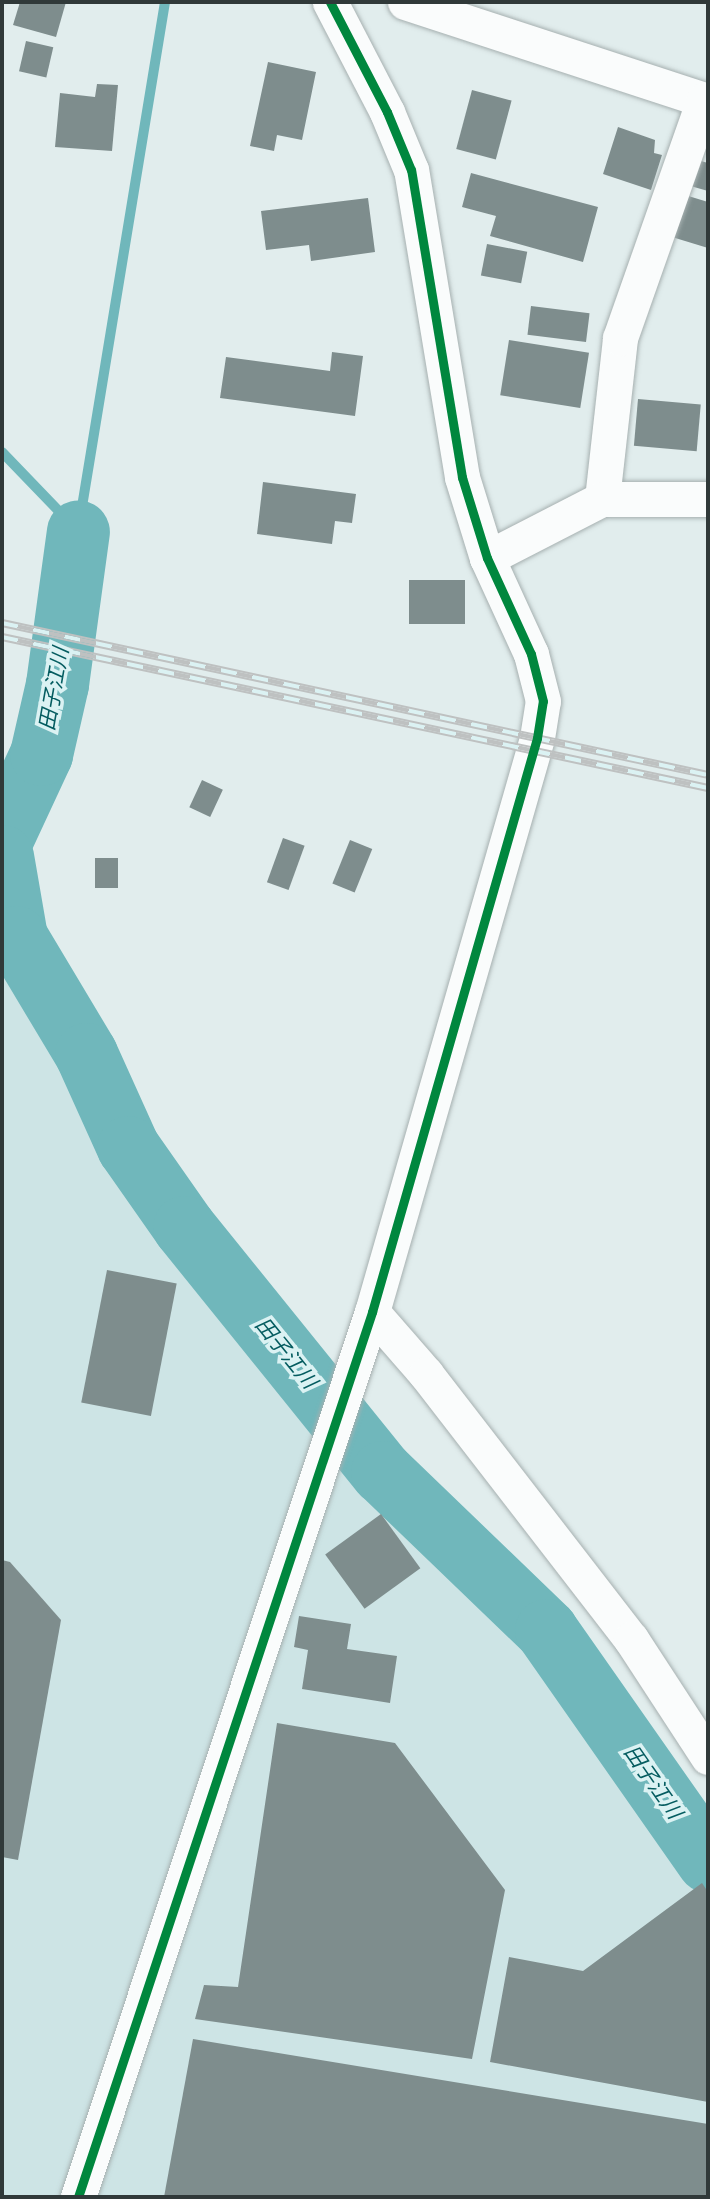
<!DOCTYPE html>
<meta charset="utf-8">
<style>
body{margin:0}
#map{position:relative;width:710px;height:2199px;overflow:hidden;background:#e1eded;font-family:"PT Sans Narrow","Noto Sans JP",sans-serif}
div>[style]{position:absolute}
.built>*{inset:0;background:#cde4e5}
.stream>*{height:10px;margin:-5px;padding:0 5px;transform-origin:5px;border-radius:5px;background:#70b7bb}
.river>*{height:63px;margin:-31.5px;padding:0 31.5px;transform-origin:31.5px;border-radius:31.5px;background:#70b7bb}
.building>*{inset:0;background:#7e8d8d;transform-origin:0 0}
.roads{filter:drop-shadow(0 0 2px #a6b0b0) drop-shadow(0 0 2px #a6b0b0)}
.minor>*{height:35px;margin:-17.5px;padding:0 17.5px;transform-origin:17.5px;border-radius:17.5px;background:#fafcfc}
.rail>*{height:8px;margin-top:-4px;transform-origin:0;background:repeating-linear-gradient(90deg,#dbf2f3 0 16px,#bec1c1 0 32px);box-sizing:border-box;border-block:2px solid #bec1c1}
.cycleway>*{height:9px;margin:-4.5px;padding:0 4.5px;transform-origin:4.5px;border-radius:4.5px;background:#00873e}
span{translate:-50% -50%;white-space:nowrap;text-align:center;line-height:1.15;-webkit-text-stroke:7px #dbf2f3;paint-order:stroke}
.water-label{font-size:21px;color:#055c60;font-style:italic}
.frame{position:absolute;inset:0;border:4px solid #303939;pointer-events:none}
</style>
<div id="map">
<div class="built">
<i style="clip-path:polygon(2px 852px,39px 970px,172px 1224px,367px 1416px,708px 1869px,708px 2197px,2px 2197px)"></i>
</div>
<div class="stream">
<i style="left:2px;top:452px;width:110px;rotate:46.1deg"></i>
<i style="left:78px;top:531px;width:536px;rotate:-80.66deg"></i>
</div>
<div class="river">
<i style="left:2px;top:838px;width:93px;rotate:-65.1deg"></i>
<i style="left:41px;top:754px;width:72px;rotate:-77.1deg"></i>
<i style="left:57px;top:684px;width:154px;rotate:-82.2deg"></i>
<i style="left:2px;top:856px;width:82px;rotate:80.2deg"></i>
<i style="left:16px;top:937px;width:136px;rotate:59.1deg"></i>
<i style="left:86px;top:1054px;width:102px;rotate:65.7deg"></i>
<i style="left:128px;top:1147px;width:98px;rotate:55deg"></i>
<i style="left:184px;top:1227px;width:315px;rotate:51.1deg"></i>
<i style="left:382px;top:1472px;width:228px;rotate:43.9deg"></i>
<i style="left:546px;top:1630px;width:282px;rotate:55deg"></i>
</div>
<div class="building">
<i style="clip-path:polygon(20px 2px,66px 2px,56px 37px,13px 25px)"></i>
<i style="left:26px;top:41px;width:28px;height:31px;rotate:13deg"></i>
<i style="clip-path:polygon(268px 62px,316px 72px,302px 140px,277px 135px,274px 151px,250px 146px)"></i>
<i style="clip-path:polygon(97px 84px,118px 85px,112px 151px,55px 147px,60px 93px,95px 97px)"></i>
<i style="left:472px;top:90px;width:41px;height:61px;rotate:15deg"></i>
<i style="clip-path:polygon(618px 127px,655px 140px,654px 153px,662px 155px,651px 190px,603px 174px)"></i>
<i style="clip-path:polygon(694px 159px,708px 163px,708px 191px,687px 185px)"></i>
<i style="clip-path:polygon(471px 173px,598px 207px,583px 262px,490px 236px,496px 216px,462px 207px)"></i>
<i style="clip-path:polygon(685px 195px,708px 202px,708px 248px,672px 237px)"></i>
<i style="clip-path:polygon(368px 198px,375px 252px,311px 261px,309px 245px,266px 250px,261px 211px)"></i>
<i style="left:487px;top:244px;width:41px;height:32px;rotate:11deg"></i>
<i style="left:531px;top:306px;width:59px;height:29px;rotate:7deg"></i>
<i style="left:509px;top:340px;width:81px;height:56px;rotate:9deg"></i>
<i style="clip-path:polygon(332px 352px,363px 356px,355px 416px,220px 398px,226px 357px,330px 371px)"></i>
<i style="left:638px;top:399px;width:63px;height:47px;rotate:5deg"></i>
<i style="clip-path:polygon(263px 482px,356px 494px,352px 523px,335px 521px,332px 544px,257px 534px)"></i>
<i style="left:409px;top:580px;width:56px;height:44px"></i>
<i style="left:202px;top:780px;width:23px;height:30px;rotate:25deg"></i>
<i style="left:283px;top:838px;width:23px;height:47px;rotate:20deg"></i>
<i style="left:350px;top:840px;width:24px;height:47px;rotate:22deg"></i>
<i style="left:95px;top:858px;width:23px;height:30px"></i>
<i style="left:107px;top:1270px;width:71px;height:135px;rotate:11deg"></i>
<i style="left:381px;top:1514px;width:67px;height:69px;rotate:54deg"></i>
<i style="clip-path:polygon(2px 1560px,10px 1562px,61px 1620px,18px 1860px,2px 1857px)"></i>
<i style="clip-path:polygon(299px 1616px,351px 1624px,347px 1649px,397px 1656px,390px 1703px,302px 1689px,308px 1650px,294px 1647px)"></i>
<i style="clip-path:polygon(277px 1723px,395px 1743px,505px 1890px,472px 2059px,195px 2019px,204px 1985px,238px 1987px)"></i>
<i style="clip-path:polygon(702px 1883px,708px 1892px,708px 2102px,490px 2062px,509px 1957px,583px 1971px)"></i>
<i style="clip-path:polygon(193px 2039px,708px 2124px,708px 2197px,164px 2197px)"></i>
</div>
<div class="roads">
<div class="minor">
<i style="left:405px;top:2px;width:319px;rotate:18.1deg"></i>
<i style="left:602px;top:499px;width:162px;rotate:-83.6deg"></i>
<i style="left:620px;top:338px;width:252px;rotate:-70.6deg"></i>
<i style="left:487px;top:558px;width:129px;rotate:-27.2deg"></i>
<i style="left:602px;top:499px;width:106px"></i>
<i style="left:372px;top:1312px;width:82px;rotate:48.9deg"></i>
<i style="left:426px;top:1374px;width:335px;rotate:52.3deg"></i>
<i style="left:631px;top:1639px;width:141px;rotate:56.9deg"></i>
<i style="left:78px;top:2197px;width:933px;rotate:-71.62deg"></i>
<i style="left:372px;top:1312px;width:597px;rotate:-73.96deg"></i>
<i style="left:537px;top:738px;width:37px;rotate:-81deg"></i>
<i style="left:543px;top:701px;width:49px;rotate:-104.3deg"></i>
<i style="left:531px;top:654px;width:106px;rotate:-114.6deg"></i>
<i style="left:487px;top:558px;width:85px;rotate:-107.2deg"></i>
<i style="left:462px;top:477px;width:311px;rotate:-99.4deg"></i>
<i style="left:411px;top:170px;width:63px;rotate:-112.5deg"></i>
<i style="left:387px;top:112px;width:124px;rotate:-117.4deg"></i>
</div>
</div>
<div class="rail">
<i style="left:2px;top:623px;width:722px;rotate:12.15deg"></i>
<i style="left:2px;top:637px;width:722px;rotate:12.07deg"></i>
</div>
<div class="cycleway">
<i style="left:78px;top:2197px;width:933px;rotate:-71.62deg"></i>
<i style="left:372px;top:1312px;width:597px;rotate:-73.96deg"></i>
<i style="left:537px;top:738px;width:37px;rotate:-81deg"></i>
<i style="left:543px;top:701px;width:49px;rotate:-104.3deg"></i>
<i style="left:531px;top:654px;width:106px;rotate:-114.6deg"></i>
<i style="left:487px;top:558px;width:85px;rotate:-107.2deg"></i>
<i style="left:462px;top:477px;width:311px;rotate:-99.4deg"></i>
<i style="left:411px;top:170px;width:63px;rotate:-112.5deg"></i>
<i style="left:387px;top:112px;width:124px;rotate:-117.4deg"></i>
</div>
<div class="water-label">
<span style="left:54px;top:689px;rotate:-80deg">田子江川</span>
<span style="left:286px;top:1353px;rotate:51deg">田子江川</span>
<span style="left:653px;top:1782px;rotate:55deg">田子江川</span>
</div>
<div class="frame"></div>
</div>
